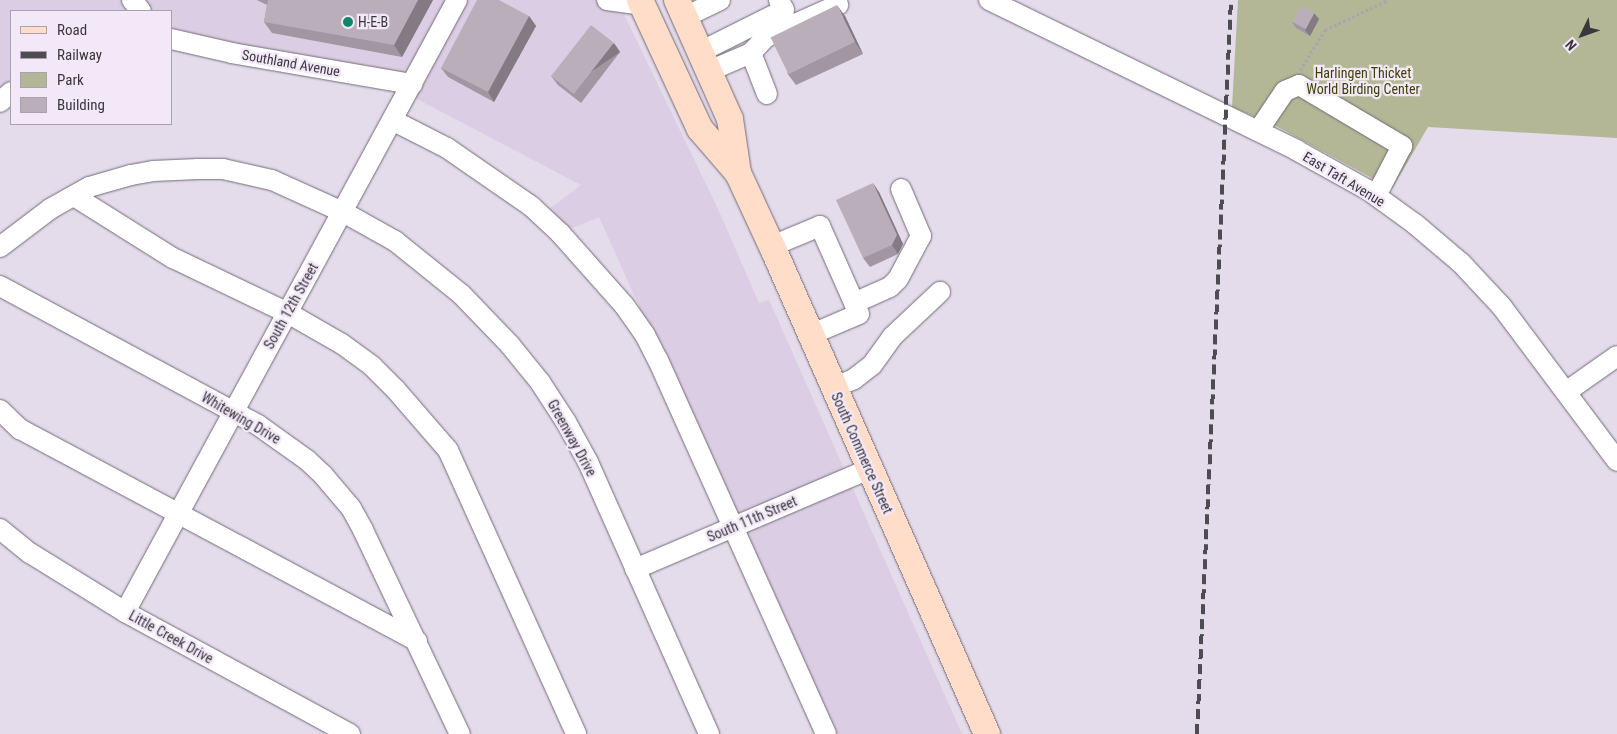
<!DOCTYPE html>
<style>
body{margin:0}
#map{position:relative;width:1617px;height:734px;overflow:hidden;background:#e4dbeb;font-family:"Roboto Condensed",sans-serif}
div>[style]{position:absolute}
.built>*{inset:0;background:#dbcde3}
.green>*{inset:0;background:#b3b795}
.path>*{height:2.5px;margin-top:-1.25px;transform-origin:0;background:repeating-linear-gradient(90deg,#aba3b0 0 2.5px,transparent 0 5px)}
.roads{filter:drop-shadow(0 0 1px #736b78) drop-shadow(0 0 1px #736b78)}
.minor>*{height:20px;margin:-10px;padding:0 10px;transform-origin:10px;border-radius:10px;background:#fff}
.major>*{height:26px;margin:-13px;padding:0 13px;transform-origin:13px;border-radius:13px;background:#ffddc8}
.rail>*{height:4px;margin-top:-2px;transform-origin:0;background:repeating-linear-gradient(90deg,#4f4b52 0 10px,transparent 0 15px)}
.wall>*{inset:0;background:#a196a1}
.shaded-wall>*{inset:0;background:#837a83;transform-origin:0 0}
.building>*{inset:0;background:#bbaebb;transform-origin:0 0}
.dots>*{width:14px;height:14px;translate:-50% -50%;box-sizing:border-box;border:2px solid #f2e8f8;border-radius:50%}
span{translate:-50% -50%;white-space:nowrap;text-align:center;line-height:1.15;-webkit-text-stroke:4.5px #f2e8f8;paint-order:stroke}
.poi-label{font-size:14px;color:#3b373d}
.left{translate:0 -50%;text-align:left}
.street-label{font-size:14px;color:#3b373d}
.park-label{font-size:14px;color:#3f4102}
.legend{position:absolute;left:10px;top:10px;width:162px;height:115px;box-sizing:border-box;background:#f2e8f8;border:1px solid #a9a1ad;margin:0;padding:6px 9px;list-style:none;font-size:15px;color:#3b373d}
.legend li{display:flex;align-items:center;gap:10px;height:25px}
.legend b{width:25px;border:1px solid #a9a1ad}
.north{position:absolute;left:1557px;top:10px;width:50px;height:50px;-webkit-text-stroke:4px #f2e8f8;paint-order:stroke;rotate:228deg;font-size:14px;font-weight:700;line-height:20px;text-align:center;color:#3b373d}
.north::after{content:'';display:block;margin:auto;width:18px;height:22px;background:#3b373d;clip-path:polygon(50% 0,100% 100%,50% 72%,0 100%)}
</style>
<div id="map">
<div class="built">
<i style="clip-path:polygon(0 0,617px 0,718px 209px,759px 303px,769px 300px,962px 734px,832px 734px,599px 217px,568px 230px,548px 210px,581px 185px,417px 99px,394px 71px,174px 33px,171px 31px,171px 11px,11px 11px,11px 87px,0 96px)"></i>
</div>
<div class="green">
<i style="clip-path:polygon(1238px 0,1617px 0,1617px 138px,1428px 127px,1392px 189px,1276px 126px,1232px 107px)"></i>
</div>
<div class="path">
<i style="left:1300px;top:70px;width:47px;rotate:-58deg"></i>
<i style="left:1325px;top:30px;width:70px;rotate:-25.5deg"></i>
</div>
<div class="roads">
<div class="minor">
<i style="left:132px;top:0;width:14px;rotate:51deg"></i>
<i style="left:607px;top:0;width:35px;rotate:8deg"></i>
<i style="left:989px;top:0;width:342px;rotate:26deg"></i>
<i style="left:1296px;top:150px;width:82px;rotate:29.1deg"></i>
<i style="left:1368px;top:190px;width:58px;rotate:35.9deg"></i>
<i style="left:1415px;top:224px;width:60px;rotate:40.3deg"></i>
<i style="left:1461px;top:263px;width:60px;rotate:47deg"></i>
<i style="left:1502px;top:307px;width:192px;rotate:53.2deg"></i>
<i style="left:685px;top:17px;width:39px;rotate:-26deg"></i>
<i style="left:171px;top:39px;width:63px;rotate:12.9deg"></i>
<i style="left:232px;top:53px;width:183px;rotate:9.8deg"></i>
<i style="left:700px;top:52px;width:94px;rotate:-26.6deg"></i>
<i style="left:784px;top:10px;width:11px;rotate:-117deg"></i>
<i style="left:751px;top:53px;width:44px;rotate:68.7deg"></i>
<i style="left:709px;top:71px;width:46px;rotate:-23.2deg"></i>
<i style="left:751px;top:53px;width:22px;rotate:-47deg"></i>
<i style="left:766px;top:37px;width:79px;rotate:-24deg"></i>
<i style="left:0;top:102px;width:15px;rotate:-42deg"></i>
<i style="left:392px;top:120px;width:62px;rotate:27deg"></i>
<i style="left:447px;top:148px;width:102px;rotate:34.6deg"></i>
<i style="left:531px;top:206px;width:40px;rotate:43deg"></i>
<i style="left:560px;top:233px;width:96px;rotate:48.4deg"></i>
<i style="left:624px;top:305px;width:37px;rotate:55deg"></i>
<i style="left:645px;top:335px;width:28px;rotate:63deg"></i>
<i style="left:658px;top:360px;width:410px;rotate:65.8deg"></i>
<i style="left:1258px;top:131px;width:48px;rotate:-56deg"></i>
<i style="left:1285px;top:91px;width:15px;rotate:-23deg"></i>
<i style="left:1299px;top:85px;width:120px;rotate:30.6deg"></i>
<i style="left:1402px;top:146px;width:56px;rotate:117.5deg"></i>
<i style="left:74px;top:196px;width:117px;rotate:32.1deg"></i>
<i style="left:173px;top:258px;width:127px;rotate:25.6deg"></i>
<i style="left:288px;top:313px;width:62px;rotate:29.9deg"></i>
<i style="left:342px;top:344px;width:37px;rotate:36deg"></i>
<i style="left:372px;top:366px;width:34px;rotate:45deg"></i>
<i style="left:396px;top:390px;width:79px;rotate:49.1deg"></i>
<i style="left:448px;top:450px;width:312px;rotate:65.7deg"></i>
<i style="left:772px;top:246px;width:52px;rotate:-22.6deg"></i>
<i style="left:820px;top:226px;width:96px;rotate:66.1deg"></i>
<i style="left:859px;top:314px;width:53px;rotate:156.8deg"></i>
<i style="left:0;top:247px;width:63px;rotate:-37.2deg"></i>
<i style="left:50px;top:209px;width:45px;rotate:-29.4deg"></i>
<i style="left:89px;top:187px;width:44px;rotate:-15.9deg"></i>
<i style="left:131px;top:175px;width:22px;rotate:-10deg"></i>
<i style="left:153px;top:171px;width:45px;rotate:-2.5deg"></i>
<i style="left:198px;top:169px;width:25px"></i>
<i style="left:223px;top:169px;width:50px;rotate:12.7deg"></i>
<i style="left:272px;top:180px;width:78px;rotate:24.3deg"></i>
<i style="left:343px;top:212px;width:60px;rotate:29.1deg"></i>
<i style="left:395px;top:241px;width:85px;rotate:38.8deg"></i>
<i style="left:461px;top:294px;width:71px;rotate:46.1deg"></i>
<i style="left:510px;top:345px;width:48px;rotate:51deg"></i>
<i style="left:540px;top:382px;width:48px;rotate:57deg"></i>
<i style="left:566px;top:422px;width:46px;rotate:61.2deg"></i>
<i style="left:588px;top:462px;width:298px;rotate:66deg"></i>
<i style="left:0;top:286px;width:293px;rotate:28.3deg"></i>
<i style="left:258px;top:425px;width:60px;rotate:35.5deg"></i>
<i style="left:307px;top:460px;width:22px;rotate:43deg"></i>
<i style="left:323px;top:475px;width:43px;rotate:49.7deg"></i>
<i style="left:351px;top:508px;width:25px;rotate:61deg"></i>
<i style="left:363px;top:530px;width:226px;rotate:64.6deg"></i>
<i style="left:854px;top:303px;width:39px;rotate:-24deg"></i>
<i style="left:890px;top:287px;width:11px;rotate:-45deg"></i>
<i style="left:898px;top:279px;width:49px;rotate:-61.9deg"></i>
<i style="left:921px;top:236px;width:51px;rotate:-113.1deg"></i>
<i style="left:833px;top:388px;width:23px;rotate:-23deg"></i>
<i style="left:854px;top:379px;width:23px;rotate:-38deg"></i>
<i style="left:872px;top:365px;width:34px;rotate:-54deg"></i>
<i style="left:892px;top:337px;width:66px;rotate:-43.2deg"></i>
<i style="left:1566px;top:392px;width:62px;rotate:-35.2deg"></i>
<i style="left:0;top:410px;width:28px;rotate:44deg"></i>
<i style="left:20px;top:429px;width:450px;rotate:28.1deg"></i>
<i style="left:0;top:529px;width:38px;rotate:39deg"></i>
<i style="left:30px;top:553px;width:112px;rotate:31.8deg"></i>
<i style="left:125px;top:612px;width:256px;rotate:28.5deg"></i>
<i style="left:635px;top:569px;width:254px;rotate:-23.1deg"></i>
<i style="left:125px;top:612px;width:696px;rotate:-61.52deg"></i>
</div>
<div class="major">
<i style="left:640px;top:0;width:142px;rotate:65.1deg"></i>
<i style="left:700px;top:129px;width:58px;rotate:49.2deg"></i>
<i style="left:738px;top:173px;width:88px;rotate:65.2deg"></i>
<i style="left:775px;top:253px;width:526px;rotate:66.21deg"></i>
<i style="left:677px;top:0;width:130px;rotate:66deg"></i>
<i style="left:730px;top:119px;width:55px;rotate:81.6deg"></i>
</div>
</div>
<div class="rail">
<i style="left:1197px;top:734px;width:735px;rotate:-87.35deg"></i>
</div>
<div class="wall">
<i style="clip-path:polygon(257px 0,433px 0,402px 57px,272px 33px,264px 22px,267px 5px)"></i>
<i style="clip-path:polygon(529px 16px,536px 26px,494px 102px,448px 77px,441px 68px)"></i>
<i style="clip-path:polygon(845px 16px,863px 54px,796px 85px,787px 73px)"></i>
<i style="clip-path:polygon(1319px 19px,1310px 36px,1296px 28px,1292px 22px)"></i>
<i style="clip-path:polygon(620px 52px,581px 103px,558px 85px,551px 76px)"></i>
<i style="clip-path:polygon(879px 192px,903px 244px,898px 254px,870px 267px,863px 258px)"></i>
</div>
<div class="shaded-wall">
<i style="clip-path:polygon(418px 0,433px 0,402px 57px,394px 45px)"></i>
<i style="clip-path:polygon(837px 5px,845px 16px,863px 54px,855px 42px)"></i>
<i style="clip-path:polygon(1314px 13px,1319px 19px,1310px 36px,1305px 30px)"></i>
<i style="clip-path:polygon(529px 16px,536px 26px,494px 102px,488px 92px)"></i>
<i style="left:614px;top:43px;width:11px;height:64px;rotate:56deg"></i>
<i style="clip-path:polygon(873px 183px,879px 192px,903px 244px,898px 254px,892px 245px)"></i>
</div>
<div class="building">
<i style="clip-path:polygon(268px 0,418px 0,394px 45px,264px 22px)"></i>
<i style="clip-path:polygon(477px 0,499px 0,529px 16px,488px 92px,441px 68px)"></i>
<i style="left:837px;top:5px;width:41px;height:74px;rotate:64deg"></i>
<i style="left:1301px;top:6px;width:15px;height:18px;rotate:28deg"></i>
<i style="left:591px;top:25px;width:29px;height:65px;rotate:38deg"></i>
<i style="clip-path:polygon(873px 183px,897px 235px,892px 245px,863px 258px,836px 200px)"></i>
</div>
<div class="dots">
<i style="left:348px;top:22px;background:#0d8768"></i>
</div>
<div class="poi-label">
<span class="left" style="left:358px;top:22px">H-E-B</span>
</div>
<div class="street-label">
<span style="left:291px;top:63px;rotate:10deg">Southland Avenue</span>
<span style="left:1344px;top:179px;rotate:31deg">East Taft Avenue</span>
<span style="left:291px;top:306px;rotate:-61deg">South 12th Street</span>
<span style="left:241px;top:418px;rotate:30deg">Whitewing Drive</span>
<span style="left:572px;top:438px;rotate:61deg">Greenway Drive</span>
<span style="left:862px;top:453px;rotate:66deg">South Commerce Street</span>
<span style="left:752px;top:519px;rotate:-23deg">South 11th Street</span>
<span style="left:171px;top:637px;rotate:29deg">Little Creek Drive</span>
</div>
<div class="park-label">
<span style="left:1363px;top:81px">Harlingen Thicket<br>World Birding Center</span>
</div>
<ul class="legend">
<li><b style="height:6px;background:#ffddc8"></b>Road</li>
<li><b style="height:6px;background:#4f4b52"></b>Railway</li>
<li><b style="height:14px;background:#b3b795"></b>Park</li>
<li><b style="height:14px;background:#bbaebb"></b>Building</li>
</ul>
<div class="north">N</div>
</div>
